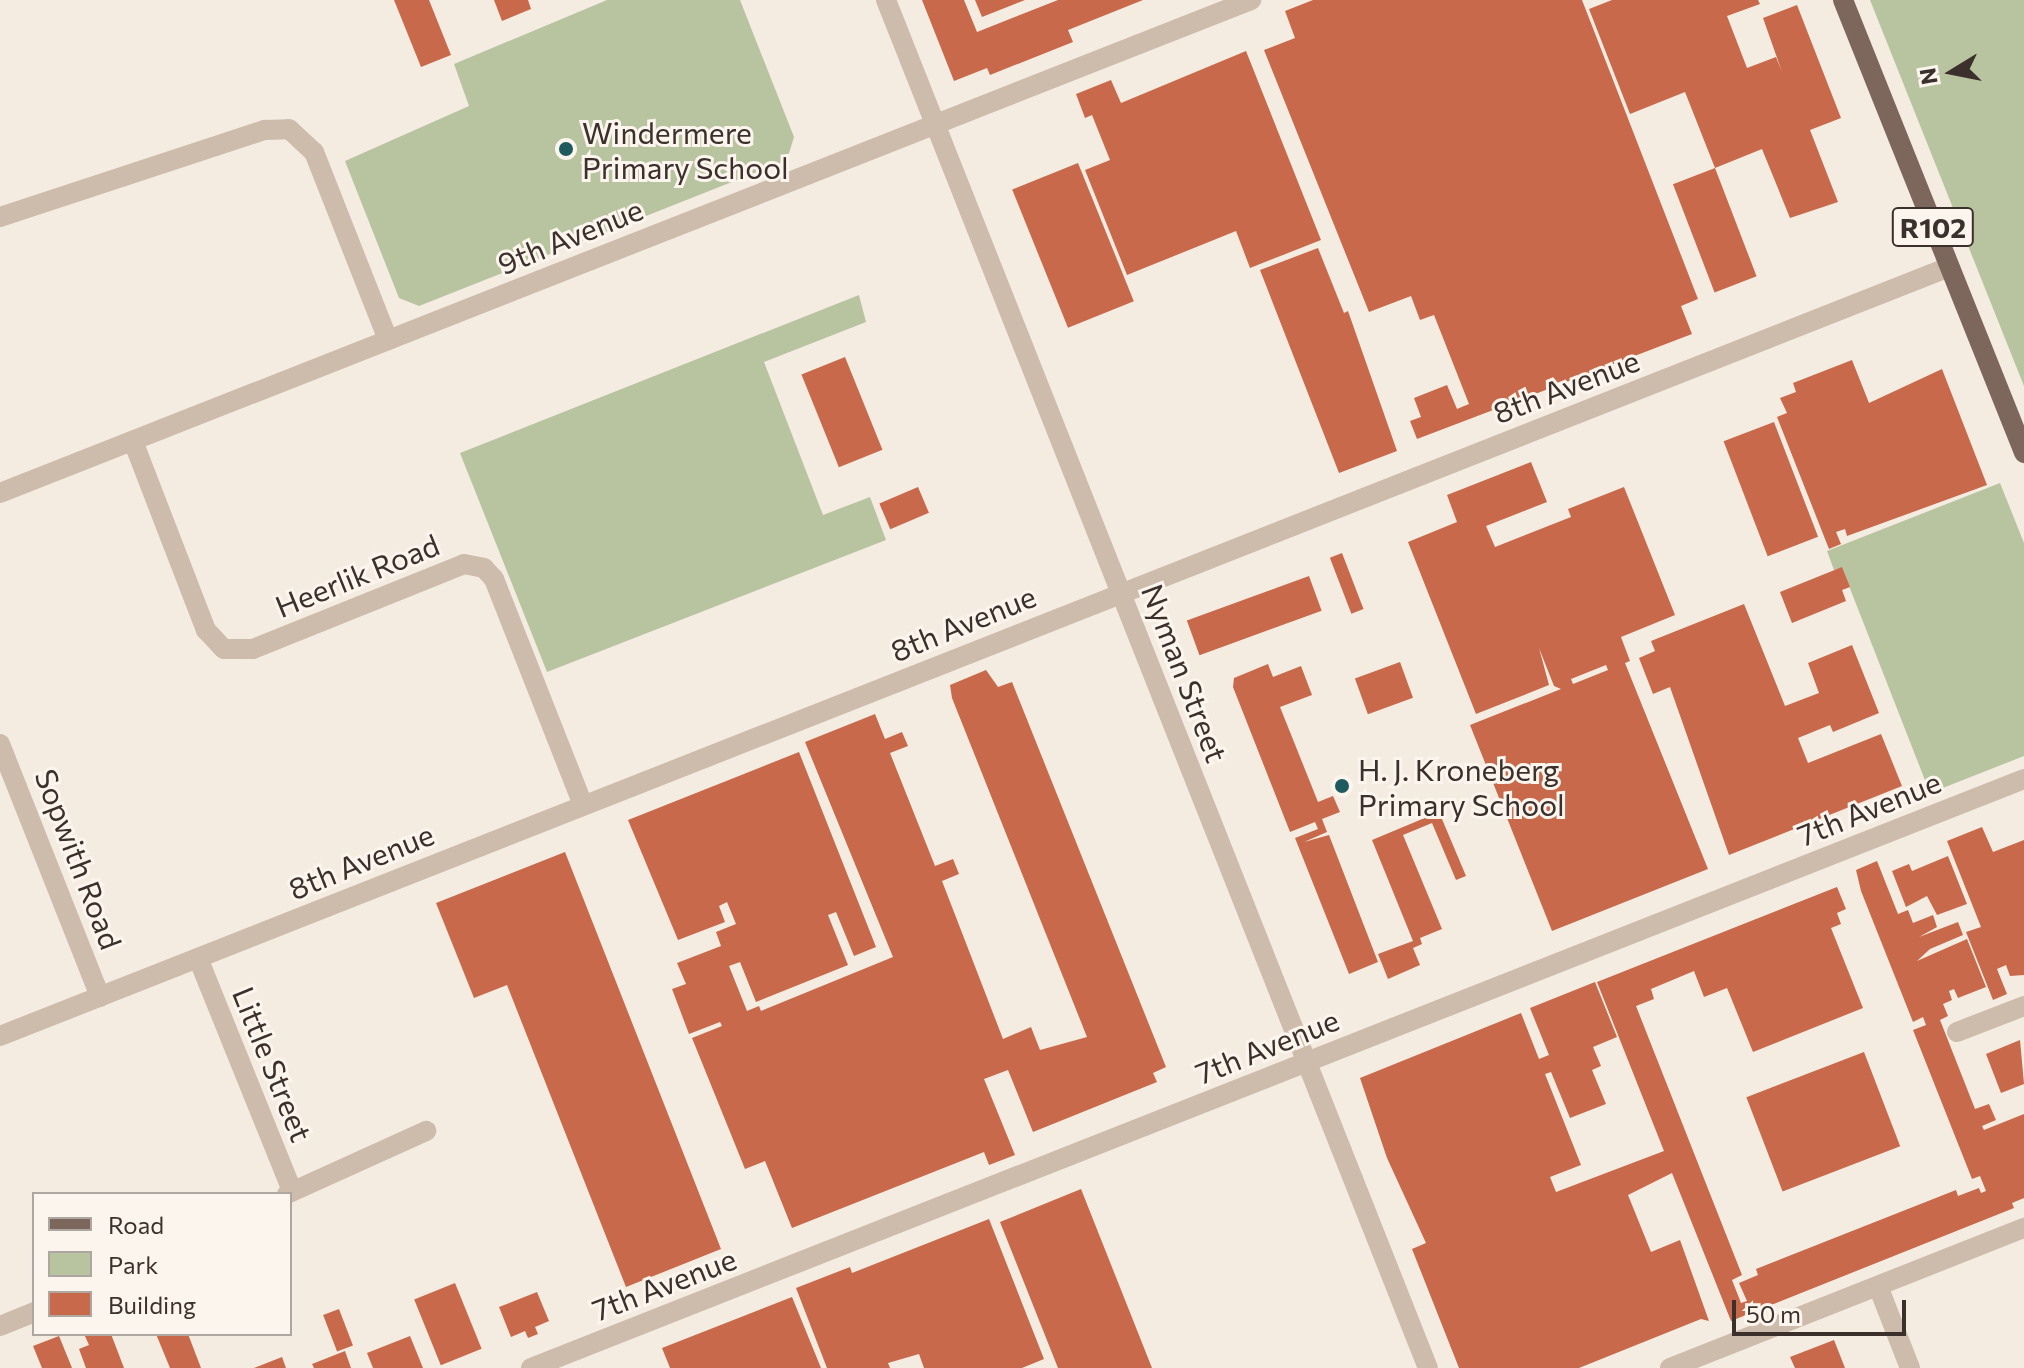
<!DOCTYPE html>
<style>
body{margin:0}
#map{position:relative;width:2024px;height:1368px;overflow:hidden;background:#f4ebe1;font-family:Commissioner,sans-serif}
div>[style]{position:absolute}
.green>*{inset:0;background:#b8c4a0}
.building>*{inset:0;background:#c8694b;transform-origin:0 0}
.street>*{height:20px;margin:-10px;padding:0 10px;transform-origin:10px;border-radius:10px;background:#cdbbac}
.primary>*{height:20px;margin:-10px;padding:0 10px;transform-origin:10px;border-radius:10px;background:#7d675c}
.dots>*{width:22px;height:22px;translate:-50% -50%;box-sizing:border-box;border:4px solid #fbf5ee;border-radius:50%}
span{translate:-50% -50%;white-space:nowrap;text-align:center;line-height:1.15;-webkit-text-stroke:6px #fbf5ee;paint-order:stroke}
.shield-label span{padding:2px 6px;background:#fbf5ee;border:2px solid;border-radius:6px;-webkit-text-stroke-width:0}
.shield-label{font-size:28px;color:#3b302b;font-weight:700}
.poi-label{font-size:30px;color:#3b302b}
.left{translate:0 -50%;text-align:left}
.street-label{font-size:30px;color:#3b302b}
.legend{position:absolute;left:32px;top:1192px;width:260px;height:144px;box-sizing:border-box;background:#fbf5ee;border:2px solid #aea6a0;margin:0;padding:10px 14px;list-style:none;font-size:24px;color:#3b302b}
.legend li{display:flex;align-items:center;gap:16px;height:40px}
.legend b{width:40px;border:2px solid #aea6a0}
.north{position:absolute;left:1912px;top:32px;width:80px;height:80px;-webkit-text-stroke:6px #fbf5ee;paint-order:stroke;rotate:260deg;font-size:22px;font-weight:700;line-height:32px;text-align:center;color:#3b302b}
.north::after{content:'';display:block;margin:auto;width:28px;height:36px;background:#3b302b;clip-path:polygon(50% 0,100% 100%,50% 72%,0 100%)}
.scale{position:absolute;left:1732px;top:1300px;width:174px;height:36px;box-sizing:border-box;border:4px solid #3b302b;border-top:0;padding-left:10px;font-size:24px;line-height:28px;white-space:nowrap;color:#3b302b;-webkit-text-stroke:6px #fbf5ee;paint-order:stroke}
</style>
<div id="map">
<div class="green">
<i style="clip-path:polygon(607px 0,740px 0,794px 137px,787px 160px,419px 306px,399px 298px,345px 161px,469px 106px,454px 64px)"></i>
<i style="clip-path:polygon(1870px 0,2024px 0,2024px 386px)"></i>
<i style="clip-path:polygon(859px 295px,866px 322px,764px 362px,823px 515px,870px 497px,886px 540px,547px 672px,460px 453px)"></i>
<i style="clip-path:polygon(2000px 483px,2024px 543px,2024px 756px,1930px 793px,1842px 568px,1834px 570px,1827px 551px)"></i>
</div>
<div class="building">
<i style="clip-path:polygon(394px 0,429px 0,451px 55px,421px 67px)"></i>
<i style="clip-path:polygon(494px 0,528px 0,531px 9px,502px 21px)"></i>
<i style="clip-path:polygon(922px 0,964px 0,977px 32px,1058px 0,1143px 0,1068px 30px,1073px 42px,990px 75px,987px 68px,954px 81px)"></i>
<i style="clip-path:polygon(975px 0,1025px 0,982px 17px)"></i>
<i style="clip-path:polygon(1313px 0,1582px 0,1698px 299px,1681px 306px,1692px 334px,1417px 439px,1410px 421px,1421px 417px,1414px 398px,1447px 385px,1457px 409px,1469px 404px,1434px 315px,1420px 320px,1411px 296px,1369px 312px,1264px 50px,1295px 38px,1285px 11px)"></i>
<i style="clip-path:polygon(1612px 0,1758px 0,1760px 4px,1727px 16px,1747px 68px,1776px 57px,1782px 72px,1763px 18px,1797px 5px,1841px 118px,1810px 130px,1838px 202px,1790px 218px,1762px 149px,1715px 168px,1685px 92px,1630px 114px,1589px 9px)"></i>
<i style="clip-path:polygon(1246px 51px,1321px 240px,1250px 268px,1236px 231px,1127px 275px,1085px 170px,1110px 160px,1092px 115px,1085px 118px,1076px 94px,1111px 80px,1121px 103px)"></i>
<i style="left:1078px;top:163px;width:149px;height:71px;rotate:68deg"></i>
<i style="left:1715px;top:168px;width:116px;height:45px;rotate:69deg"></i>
<i style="clip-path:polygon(1318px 248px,1344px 313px,1348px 311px,1397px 451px,1339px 473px,1260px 270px)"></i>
<i style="left:845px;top:357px;width:100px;height:47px;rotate:68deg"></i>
<i style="clip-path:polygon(1852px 360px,1869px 403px,1942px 369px,1987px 485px,1847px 536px,1845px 529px,1836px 532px,1841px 544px,1829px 549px,1777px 417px,1787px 413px,1780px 398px,1796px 392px,1793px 383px)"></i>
<i style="left:1774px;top:422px;width:123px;height:54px;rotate:69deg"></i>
<i style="clip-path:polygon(evenodd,1531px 462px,1547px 502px,1486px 526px,1495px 547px,1571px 517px,1568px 509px,1624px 487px,1675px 615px,1621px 637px,1630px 661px,1625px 663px,1708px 869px,1552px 931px,1470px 725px,1561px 689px,1554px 686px,1539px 648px,1549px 685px,1476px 714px,1408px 542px,1457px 522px,1447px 495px,1531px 462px,1606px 665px,1608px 670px,1573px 684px,1571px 679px,1606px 665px)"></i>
<i style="left:918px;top:487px;width:28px;height:42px;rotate:67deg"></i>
<i style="left:1342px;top:553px;width:60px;height:13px;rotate:69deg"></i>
<i style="clip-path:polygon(1842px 567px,1850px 587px,1842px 590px,1846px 601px,1792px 623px,1780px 592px)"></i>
<i style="left:1309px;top:576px;width:37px;height:130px;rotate:70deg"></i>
<i style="clip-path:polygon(1744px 604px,1785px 706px,1819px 693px,1808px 663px,1852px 645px,1879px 713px,1833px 732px,1830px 725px,1798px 738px,1808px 763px,1881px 734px,1902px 786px,1729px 855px,1670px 687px,1653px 694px,1639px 658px,1655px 651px,1651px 641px)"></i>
<i style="left:1400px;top:662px;width:38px;height:48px;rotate:70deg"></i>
<i style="clip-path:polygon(1268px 664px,1273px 677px,1301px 666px,1312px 695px,1280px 707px,1318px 802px,1333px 796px,1340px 812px,1322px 819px,1327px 832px,1304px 842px,1329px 835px,1378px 962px,1349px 974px,1295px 838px,1318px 829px,1315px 822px,1290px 832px,1233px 687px,1234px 678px)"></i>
<i style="clip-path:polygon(986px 670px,998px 687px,1012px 682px,1166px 1067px,1153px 1073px,1157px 1082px,1033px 1132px,1008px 1070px,984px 1079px,1015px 1155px,989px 1165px,984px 1152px,792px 1228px,765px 1161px,745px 1169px,692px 1038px,722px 1026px,720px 1022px,689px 1034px,672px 989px,686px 984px,677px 963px,721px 946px,716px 932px,736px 924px,727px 902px,719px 906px,725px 922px,678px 940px,628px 820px,799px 752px,876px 947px,854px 956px,836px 912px,828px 915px,848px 965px,756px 1002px,740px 962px,729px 966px,747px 1011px,759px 1006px,761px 1011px,893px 957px,805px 742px,875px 714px,885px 739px,902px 732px,908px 746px,890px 753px,935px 866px,953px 859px,959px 874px,942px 881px,1003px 1039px,1031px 1027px,1040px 1050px,1087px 1037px,952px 698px,950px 685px)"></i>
<i style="clip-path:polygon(1439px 812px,1466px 876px,1456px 880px,1432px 823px,1403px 835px,1442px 929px,1420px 938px,1422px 944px,1413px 948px,1420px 965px,1388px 979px,1378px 954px,1413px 941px,1372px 840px)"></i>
<i style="clip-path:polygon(1982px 827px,1993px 852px,2024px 840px,2024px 975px,2010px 976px,2006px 965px,1997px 969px,2007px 994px,1993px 1000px,1966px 932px,1981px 927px,1947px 841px)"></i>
<i style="clip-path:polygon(565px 852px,721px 1249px,626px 1287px,507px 985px,474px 998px,436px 903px)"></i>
<i style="clip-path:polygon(1948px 856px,1967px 904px,1937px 915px,1927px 896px,1906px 907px,1892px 871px,1909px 864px,1912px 871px)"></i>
<i style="clip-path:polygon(1877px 861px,1898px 914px,1908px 910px,1913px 923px,1933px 915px,1937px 927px,1919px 937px,1958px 922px,1963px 935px,1930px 949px,1917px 961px,1967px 939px,1986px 987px,1958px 998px,1954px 989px,1949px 991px,1952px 1000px,1943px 1004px,1948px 1016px,1940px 1020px,1975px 1109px,1989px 1104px,1996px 1120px,1982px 1126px,1984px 1130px,2024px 1114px,2024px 1198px,2012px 1203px,2014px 1208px,1731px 1321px,1672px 1173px,1628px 1195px,1651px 1252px,1680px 1240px,1709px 1321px,1701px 1319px,1579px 1368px,1459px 1368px,1412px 1249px,1426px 1243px,1387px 1158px,1360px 1078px,1521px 1013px,1539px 1059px,1549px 1055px,1530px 1008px,1595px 982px,1617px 1037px,1593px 1047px,1601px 1066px,1592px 1070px,1606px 1104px,1570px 1118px,1551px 1072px,1545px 1074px,1581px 1165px,1550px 1177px,1556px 1192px,1664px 1151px,1597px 982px,1837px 887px,1846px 909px,1837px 913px,1841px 924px,1831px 928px,1863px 1008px,1753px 1052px,1727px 988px,1704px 997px,1694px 971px,1651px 989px,1654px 999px,1636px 1006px,1742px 1275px,1732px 1280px,1741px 1303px,1747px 1301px,1739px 1283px,1758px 1275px,1756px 1269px,1956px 1190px,1958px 1196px,1979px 1188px,1981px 1193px,1986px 1191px,1980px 1176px,1972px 1179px,1913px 1030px,1926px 1025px,1923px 1017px,1913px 1022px,1861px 891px,1856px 870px)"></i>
<i style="clip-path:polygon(2020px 1040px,2024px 1084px,2001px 1093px,1986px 1054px)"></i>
<i style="left:1864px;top:1052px;width:101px;height:126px;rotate:69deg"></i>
<i style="clip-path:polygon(1081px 1189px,1152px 1368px,1058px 1368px,1000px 1222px)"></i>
<i style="clip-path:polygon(989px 1219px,1044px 1359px,1022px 1368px,924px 1368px,919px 1354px,888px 1363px,890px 1368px,827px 1368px,796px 1288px,850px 1267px,852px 1273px)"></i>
<i style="left:455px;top:1283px;width:71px;height:44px;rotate:68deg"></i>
<i style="clip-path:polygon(537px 1292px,549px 1321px,535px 1327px,538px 1334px,528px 1338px,525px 1331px,511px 1337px,499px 1307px)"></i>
<i style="clip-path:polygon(792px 1297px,821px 1368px,670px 1368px,662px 1348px)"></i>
<i style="left:339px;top:1309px;width:39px;height:17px;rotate:69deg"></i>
<i style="clip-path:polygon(84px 1334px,111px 1334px,124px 1368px,86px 1368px,79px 1349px,89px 1345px)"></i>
<i style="clip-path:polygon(156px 1334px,188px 1334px,201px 1368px,170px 1368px)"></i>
<i style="clip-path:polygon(59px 1336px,72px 1368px,42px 1368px,33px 1346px)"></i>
<i style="clip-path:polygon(410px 1336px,423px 1368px,373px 1368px,367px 1353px)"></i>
<i style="clip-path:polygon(1834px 1340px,1845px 1368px,1795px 1368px,1790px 1357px)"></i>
<i style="clip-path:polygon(345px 1351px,351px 1368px,314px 1368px,312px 1364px)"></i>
<i style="clip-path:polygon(282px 1357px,286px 1368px,254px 1368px)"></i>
</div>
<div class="street">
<i style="left:886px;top:0;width:1471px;rotate:68.39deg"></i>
<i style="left:0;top:217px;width:279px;rotate:-18.2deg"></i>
<i style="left:265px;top:130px;width:24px;rotate:-2deg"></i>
<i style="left:289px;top:129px;width:34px;rotate:43deg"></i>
<i style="left:314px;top:152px;width:202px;rotate:68.5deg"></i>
<i style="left:133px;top:441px;width:203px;rotate:68.9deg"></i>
<i style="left:206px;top:630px;width:26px;rotate:47deg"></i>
<i style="left:224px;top:649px;width:29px"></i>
<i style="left:253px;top:649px;width:227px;rotate:-21.9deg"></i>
<i style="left:464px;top:564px;width:20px;rotate:11deg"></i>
<i style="left:484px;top:568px;width:15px;rotate:48deg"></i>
<i style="left:494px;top:579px;width:243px;rotate:68.5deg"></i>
<i style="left:0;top:493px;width:1345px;rotate:-21.51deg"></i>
<i style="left:0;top:744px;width:272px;rotate:68.4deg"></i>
<i style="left:198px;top:958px;width:251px;rotate:68deg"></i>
<i style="left:1957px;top:1032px;width:72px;rotate:-21.2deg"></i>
<i style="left:0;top:1036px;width:2095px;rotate:-21.53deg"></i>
<i style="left:287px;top:1194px;width:153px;rotate:-24.4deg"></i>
<i style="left:1878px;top:1286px;width:88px;rotate:68.7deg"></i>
<i style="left:0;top:1326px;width:37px;rotate:-22deg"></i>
<i style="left:531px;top:1368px;width:1605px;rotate:-21.53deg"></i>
<i style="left:1670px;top:1368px;width:381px;rotate:-21.6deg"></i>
</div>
<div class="primary">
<i style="left:1843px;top:0;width:488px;rotate:68.2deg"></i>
</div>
<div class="dots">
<i style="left:566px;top:149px;background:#1f5a5e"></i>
<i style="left:1342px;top:786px;background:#1f5a5e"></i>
</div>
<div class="shield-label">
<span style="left:1933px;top:227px">R102</span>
</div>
<div class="poi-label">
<span class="left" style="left:582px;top:149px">Windermere<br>Primary School</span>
<span class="left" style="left:1358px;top:786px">H. J. Kroneberg<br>Primary School</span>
</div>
<div class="street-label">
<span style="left:570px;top:236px;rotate:-22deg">9th Avenue</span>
<span style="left:1566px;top:386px;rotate:-21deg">8th Avenue</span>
<span style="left:357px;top:575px;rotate:-22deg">Heerlik Road</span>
<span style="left:963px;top:623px;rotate:-22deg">8th Avenue</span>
<span style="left:1185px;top:673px;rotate:69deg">Nyman Street</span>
<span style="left:1869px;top:808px;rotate:-22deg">7th Avenue</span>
<span style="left:79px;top:859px;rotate:69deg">Sopwith Road</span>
<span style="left:361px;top:861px;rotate:-22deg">8th Avenue</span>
<span style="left:1267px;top:1046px;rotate:-22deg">7th Avenue</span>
<span style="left:273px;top:1064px;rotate:68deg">Little Street</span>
<span style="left:664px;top:1284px;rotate:-21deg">7th Avenue</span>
</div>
<ul class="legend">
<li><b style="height:10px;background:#7d675c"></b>Road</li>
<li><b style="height:22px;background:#b8c4a0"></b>Park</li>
<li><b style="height:22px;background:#c8694b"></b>Building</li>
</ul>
<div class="north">N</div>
<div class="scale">50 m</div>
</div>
